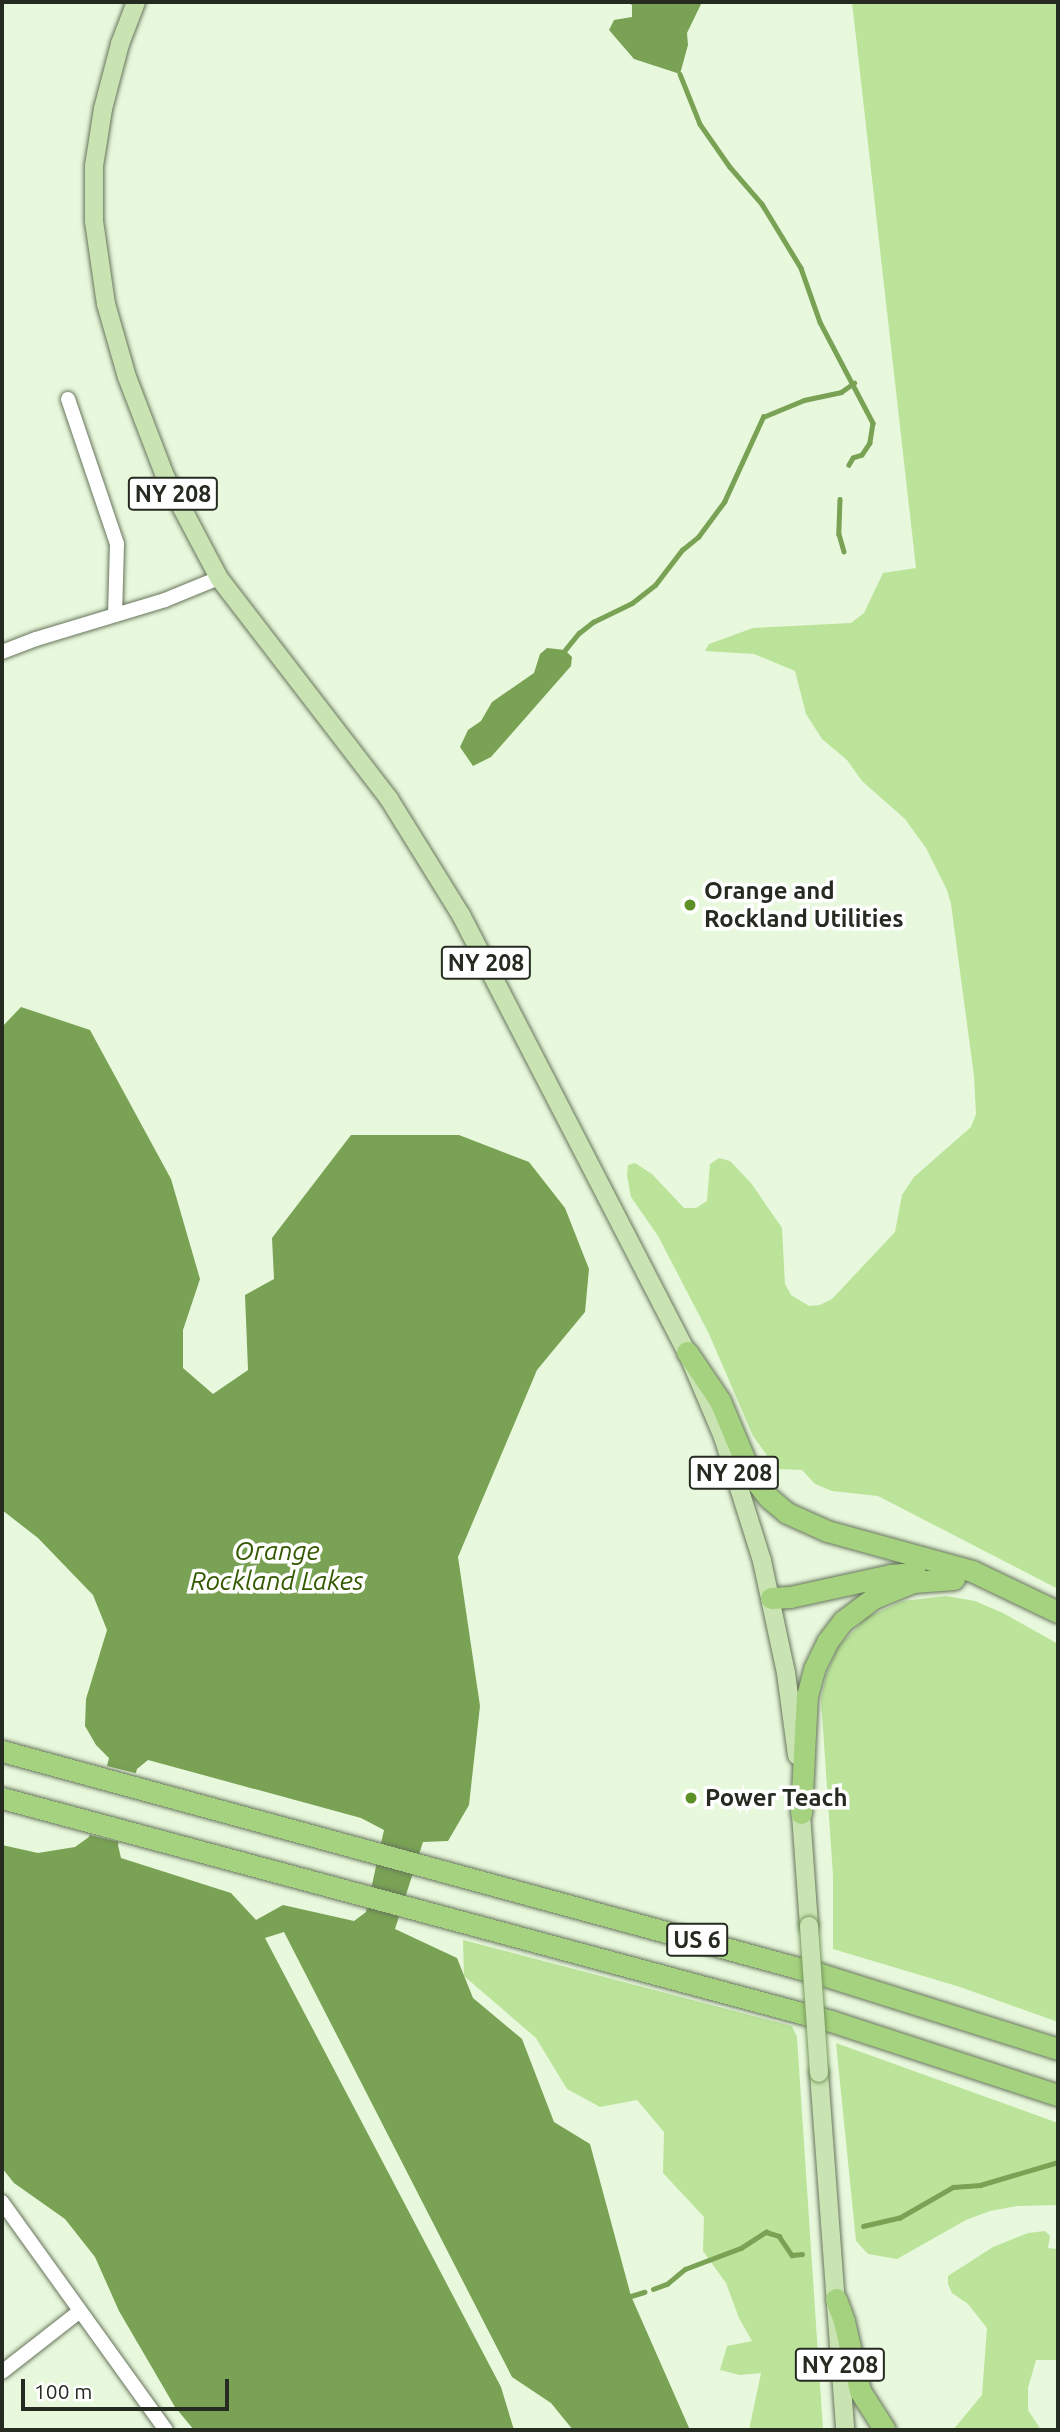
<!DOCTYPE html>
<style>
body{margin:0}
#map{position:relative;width:1060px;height:2432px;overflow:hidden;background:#e8f8dc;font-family:Ubuntu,sans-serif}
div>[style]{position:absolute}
.green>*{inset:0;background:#bbe49a}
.water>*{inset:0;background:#79a255}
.pier>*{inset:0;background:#e8f8dc;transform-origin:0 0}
.stream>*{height:4.5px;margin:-2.25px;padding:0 2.25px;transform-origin:2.25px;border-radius:2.25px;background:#79a255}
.roads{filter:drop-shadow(0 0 2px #67755c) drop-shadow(0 0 2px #67755c)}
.minor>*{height:14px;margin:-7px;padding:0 7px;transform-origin:7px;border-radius:7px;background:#fff}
.major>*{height:18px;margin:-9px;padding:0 9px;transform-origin:9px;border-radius:9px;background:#c9e4b2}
.highway>*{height:21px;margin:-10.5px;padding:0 10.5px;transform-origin:10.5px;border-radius:10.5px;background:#a5d27e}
.bridges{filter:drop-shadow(0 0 2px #78985d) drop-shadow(0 0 2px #78985d)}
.major-bridge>*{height:18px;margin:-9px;padding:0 9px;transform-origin:9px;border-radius:9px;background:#c9e4b2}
.dots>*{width:19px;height:19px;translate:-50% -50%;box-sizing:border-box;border:4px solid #fff;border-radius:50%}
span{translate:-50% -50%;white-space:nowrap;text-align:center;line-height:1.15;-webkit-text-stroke:7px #fff;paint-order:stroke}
.shield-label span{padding:2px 5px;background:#fff;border:2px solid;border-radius:5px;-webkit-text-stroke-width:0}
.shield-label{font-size:23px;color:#252b20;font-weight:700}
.poi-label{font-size:24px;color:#252b20;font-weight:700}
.left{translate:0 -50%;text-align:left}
.water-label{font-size:26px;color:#345901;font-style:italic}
.frame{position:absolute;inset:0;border:4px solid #252b20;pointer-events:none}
.scale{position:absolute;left:21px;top:2379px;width:208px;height:32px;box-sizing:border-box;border:4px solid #252b20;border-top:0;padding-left:9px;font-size:21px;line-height:24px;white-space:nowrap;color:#252b20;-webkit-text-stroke:5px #fff;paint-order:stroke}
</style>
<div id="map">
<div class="green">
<i style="clip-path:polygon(852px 2px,1058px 2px,1058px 1589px,878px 1496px,832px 1491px,815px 1484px,802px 1470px,777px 1469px,753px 1436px,709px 1334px,658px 1236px,631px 1197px,627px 1176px,628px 1165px,635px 1163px,652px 1174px,684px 1208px,696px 1208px,707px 1201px,710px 1164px,719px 1158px,730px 1161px,751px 1183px,782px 1228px,785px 1284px,791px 1295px,809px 1306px,820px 1305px,832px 1299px,895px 1232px,902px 1195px,914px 1177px,971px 1127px,976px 1114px,974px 1076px,951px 904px,947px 890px,926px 848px,905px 819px,862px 781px,847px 760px,822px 739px,806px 714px,795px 671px,754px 654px,705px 651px,709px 644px,753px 628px,851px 623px,864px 613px,883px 573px,916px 568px)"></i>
<i style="clip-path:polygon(946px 1596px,975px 1601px,1003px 1613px,1058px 1644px,1058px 2022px,960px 1987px,833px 1949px,833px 1876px,821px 1699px,826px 1675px,838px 1647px,867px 1617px,903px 1601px)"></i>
<i style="clip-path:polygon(463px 1940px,792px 2026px,797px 2037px,823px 2430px,749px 2430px,761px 2373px,740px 2375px,720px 2370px,727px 2346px,752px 2341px,739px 2318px,726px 2283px,703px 2251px,704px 2217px,663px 2173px,664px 2132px,637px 2100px,600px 2107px,567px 2089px,536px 2038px,464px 1976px)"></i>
<i style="clip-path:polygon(836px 2043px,1058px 2123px,1058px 2205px,1017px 2206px,990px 2211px,966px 2220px,897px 2259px,868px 2254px,856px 2241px)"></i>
<i style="clip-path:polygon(1045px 2231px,1050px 2236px,1048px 2248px,1058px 2249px,1058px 2360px,1036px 2360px,1028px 2388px,1028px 2410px,1041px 2430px,953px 2430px,982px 2395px,987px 2328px,968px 2304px,952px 2293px,948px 2284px,948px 2276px,993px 2247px,1028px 2233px)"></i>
</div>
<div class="water">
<i style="clip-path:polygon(627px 2px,702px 2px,687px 33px,688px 45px,680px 74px,634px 59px,609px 30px,614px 20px,632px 17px,632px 5px)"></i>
<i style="clip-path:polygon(547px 648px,565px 650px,572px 657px,571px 666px,491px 757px,473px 766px,460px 747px,468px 730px,481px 721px,492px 702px,534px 673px,540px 654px)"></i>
<i style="clip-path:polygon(evenodd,21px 1007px,90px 1030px,171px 1179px,200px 1279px,183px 1330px,183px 1368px,213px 1394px,248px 1370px,245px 1295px,274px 1279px,272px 1238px,351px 1135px,459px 1135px,529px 1162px,565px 1208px,589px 1269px,585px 1312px,537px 1370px,458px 1557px,480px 1706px,469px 1805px,448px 1841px,423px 1842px,395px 1929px,457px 1958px,473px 1998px,522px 2039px,554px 2122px,590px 2144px,631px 2296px,690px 2430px,573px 2430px,551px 2403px,512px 2377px,284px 1932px,265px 1938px,501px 2387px,514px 2430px,194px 2430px,175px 2407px,119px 2311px,95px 2257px,65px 2219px,14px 2183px,2px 2168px,2px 1845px,38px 1853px,75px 1847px,89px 1837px,109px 1758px,96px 1745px,85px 1726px,86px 1699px,107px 1630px,93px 1595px,38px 1538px,2px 1510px,2px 1027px,21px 1007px,148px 1760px,361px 1818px,384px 1830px,366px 1912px,354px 1921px,283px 1905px,256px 1920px,231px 1893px,121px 1858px,118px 1845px,126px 1807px,137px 1769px,148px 1760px)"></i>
</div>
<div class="pier">
<i style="left:103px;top:1765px;width:37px;height:71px;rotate:14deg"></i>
</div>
<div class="stream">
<i style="left:680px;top:74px;width:54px;rotate:68.2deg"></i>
<i style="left:700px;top:124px;width:52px;rotate:55.1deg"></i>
<i style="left:730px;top:167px;width:49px;rotate:49.1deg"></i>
<i style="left:762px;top:204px;width:75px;rotate:58.6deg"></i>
<i style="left:801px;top:268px;width:57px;rotate:70.6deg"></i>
<i style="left:820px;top:322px;width:114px;rotate:62.3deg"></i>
<i style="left:873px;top:423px;width:20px;rotate:99deg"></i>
<i style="left:870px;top:443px;width:14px;rotate:124deg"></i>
<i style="left:862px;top:455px;width:9px;rotate:162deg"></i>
<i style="left:853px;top:458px;width:8px;rotate:120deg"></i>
<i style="left:840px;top:499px;width:35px;rotate:92deg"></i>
<i style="left:839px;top:534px;width:18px;rotate:74deg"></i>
<i style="left:565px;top:650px;width:22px;rotate:-51deg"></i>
<i style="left:579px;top:633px;width:18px;rotate:-38deg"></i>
<i style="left:593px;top:622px;width:43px;rotate:-26deg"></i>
<i style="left:632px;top:603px;width:29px;rotate:-38deg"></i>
<i style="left:655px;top:585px;width:44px;rotate:-52.4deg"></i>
<i style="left:682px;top:550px;width:21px;rotate:-39deg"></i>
<i style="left:698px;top:537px;width:44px;rotate:-53.4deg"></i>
<i style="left:724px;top:502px;width:94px;rotate:-65.4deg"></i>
<i style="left:763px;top:417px;width:44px;rotate:-22.5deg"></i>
<i style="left:804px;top:400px;width:38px;rotate:-12deg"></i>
<i style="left:841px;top:392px;width:16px;rotate:-35deg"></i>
<i style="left:863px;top:2226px;width:37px;rotate:-13deg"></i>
<i style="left:899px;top:2218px;width:62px;rotate:-29.9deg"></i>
<i style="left:953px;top:2187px;width:27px;rotate:-4deg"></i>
<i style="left:980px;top:2185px;width:81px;rotate:-16.4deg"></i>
<i style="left:653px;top:2289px;width:15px;rotate:-20deg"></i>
<i style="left:667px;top:2284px;width:23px;rotate:-40deg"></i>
<i style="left:685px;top:2269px;width:60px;rotate:-20.6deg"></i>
<i style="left:741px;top:2248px;width:30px;rotate:-33deg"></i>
<i style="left:766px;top:2232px;width:14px;rotate:17deg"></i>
<i style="left:779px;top:2236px;width:23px;rotate:56deg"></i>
<i style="left:792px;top:2255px;width:10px;rotate:-6deg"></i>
<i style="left:631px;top:2296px;width:14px;rotate:-17deg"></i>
</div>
<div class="roads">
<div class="minor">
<i style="left:68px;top:399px;width:153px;rotate:71.3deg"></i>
<i style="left:117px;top:544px;width:71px;rotate:91.6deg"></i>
<i style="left:2px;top:652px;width:36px;rotate:-21deg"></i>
<i style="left:36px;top:639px;width:135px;rotate:-16.8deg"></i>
<i style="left:165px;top:600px;width:58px;rotate:-22.2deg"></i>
<i style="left:2px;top:2202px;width:281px;rotate:54.3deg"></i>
<i style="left:2px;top:2372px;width:99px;rotate:-38deg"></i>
</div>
<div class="major">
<i style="left:136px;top:2px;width:45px;rotate:110.9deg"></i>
<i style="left:120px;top:44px;width:67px;rotate:104.7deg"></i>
<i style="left:103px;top:109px;width:58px;rotate:99deg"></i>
<i style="left:94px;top:166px;width:55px;rotate:90deg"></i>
<i style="left:94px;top:221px;width:84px;rotate:81.8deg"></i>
<i style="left:106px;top:304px;width:76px;rotate:74deg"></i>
<i style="left:127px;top:377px;width:106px;rotate:69deg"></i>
<i style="left:165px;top:476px;width:115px;rotate:62.1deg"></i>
<i style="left:219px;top:578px;width:279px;rotate:52.4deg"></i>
<i style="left:389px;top:799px;width:137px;rotate:58.2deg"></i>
<i style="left:461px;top:915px;width:492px;rotate:62.7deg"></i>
<i style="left:687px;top:1352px;width:92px;rotate:67deg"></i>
<i style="left:723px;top:1437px;width:130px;rotate:72.5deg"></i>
<i style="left:762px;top:1561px;width:115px;rotate:77.9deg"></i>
<i style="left:786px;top:1673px;width:83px;rotate:82.4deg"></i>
<i style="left:800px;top:1800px;width:126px;rotate:85.9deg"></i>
<i style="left:819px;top:2073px;width:358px;rotate:85.8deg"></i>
</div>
<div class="highway">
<i style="left:687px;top:1352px;width:59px;rotate:56deg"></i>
<i style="left:720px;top:1401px;width:80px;rotate:67.3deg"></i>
<i style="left:751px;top:1475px;width:29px;rotate:52deg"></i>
<i style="left:769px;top:1498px;width:23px;rotate:40deg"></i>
<i style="left:787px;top:1513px;width:44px;rotate:24.2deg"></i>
<i style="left:827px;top:1531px;width:150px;rotate:15.4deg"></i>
<i style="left:972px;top:1571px;width:95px;rotate:25.5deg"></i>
<i style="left:771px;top:1598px;width:19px;rotate:-3deg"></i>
<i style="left:790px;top:1597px;width:103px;rotate:-12.3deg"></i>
<i style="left:891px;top:1575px;width:24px;rotate:-5deg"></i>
<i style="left:2px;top:1751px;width:848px;rotate:15.25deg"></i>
<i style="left:820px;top:1974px;width:250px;rotate:17.5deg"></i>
<i style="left:2px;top:1798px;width:858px;rotate:15.06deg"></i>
<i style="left:831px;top:2021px;width:239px;rotate:18.1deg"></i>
<i style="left:801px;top:1813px;width:117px;rotate:-87.1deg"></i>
<i style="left:807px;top:1696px;width:28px;rotate:-75deg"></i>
<i style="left:814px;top:1669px;width:30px;rotate:-64deg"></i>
<i style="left:827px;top:1642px;width:26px;rotate:-53deg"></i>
<i style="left:843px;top:1621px;width:39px;rotate:-37deg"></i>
<i style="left:874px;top:1598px;width:42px;rotate:-22.3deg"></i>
<i style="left:913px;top:1582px;width:41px;rotate:-4.2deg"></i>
<i style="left:836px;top:2299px;width:23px;rotate:70deg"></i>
<i style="left:844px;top:2321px;width:72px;rotate:77.1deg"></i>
<i style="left:860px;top:2391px;width:46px;rotate:57.3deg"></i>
</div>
</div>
<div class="bridges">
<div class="major-bridge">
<i style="left:809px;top:1926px;width:147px;rotate:86.1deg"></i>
</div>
</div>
<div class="dots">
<i style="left:690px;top:905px;background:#5e9028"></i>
<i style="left:691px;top:1798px;background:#5e9028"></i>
</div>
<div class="shield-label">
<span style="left:173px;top:494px">NY 208</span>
<span style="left:486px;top:963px">NY 208</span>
<span style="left:734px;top:1473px">NY 208</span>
<span style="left:697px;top:1940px">US 6</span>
<span style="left:840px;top:2365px">NY 208</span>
</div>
<div class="poi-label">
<span class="left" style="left:704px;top:905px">Orange and<br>Rockland Utilities</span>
<span class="left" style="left:705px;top:1798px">Power Teach</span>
</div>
<div class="water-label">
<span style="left:277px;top:1566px">Orange<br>Rockland Lakes</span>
</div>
<div class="frame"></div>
<div class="scale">100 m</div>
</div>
